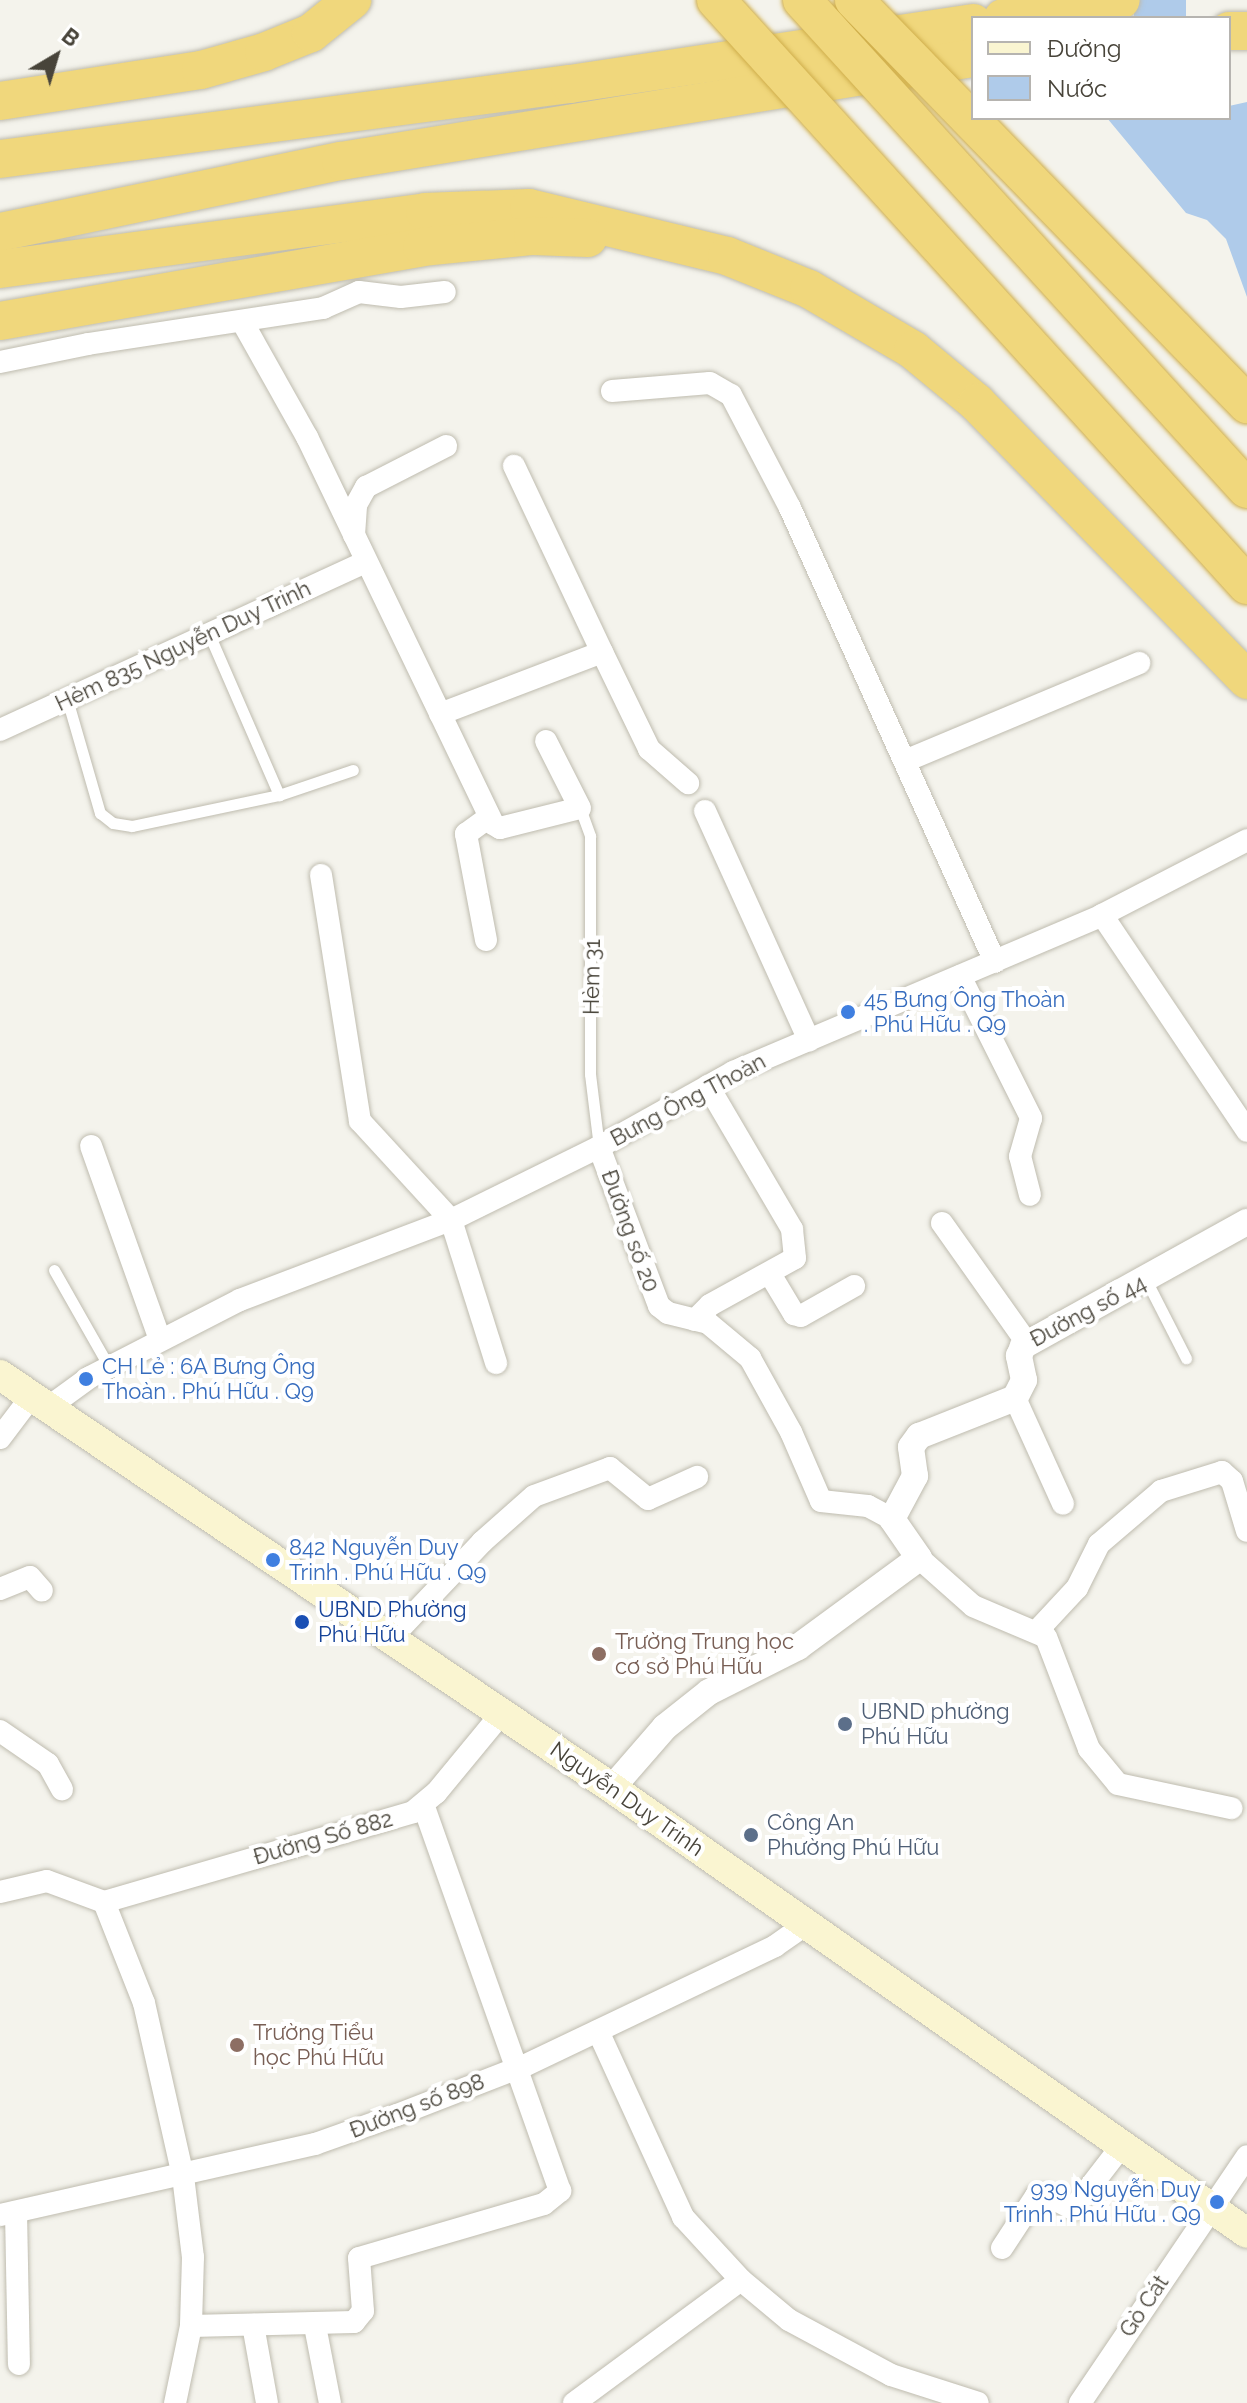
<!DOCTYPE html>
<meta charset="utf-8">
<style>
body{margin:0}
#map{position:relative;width:1247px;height:2403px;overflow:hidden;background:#f4f3ec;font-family:Raleway,sans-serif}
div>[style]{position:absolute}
.water>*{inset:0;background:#afcbea;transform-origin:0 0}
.roads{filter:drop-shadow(0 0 2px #bfbcaf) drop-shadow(0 0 2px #bfbcaf)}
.service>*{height:11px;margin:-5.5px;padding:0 5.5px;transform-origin:5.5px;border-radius:5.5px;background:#fff}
.minor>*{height:22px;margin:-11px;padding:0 11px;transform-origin:11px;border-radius:11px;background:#fff}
.tertiary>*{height:26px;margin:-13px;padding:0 13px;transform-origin:13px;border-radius:13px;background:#fff}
.secondary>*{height:30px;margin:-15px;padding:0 15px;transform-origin:15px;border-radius:15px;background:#faf5d1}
.motorway>*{height:38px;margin:-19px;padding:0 19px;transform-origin:19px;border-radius:19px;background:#f0d77c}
.bridges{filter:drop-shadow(0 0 2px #cfae4c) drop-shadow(0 0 2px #cfae4c)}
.motorway-bridge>*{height:38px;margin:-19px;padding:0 19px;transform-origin:19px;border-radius:19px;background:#f0d77c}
.dots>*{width:22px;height:22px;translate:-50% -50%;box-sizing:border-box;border:4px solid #fff;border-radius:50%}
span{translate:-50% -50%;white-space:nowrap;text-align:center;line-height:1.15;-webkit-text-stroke:8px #fff;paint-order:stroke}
.street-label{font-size:22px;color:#48443a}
.shop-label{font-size:22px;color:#366cbe}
.left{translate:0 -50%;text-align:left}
.right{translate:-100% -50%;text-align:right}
.transit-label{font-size:22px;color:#164399}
.education-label{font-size:22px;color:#785e54}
.service-label{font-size:22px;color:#4e5e75}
.legend{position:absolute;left:971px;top:16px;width:260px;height:104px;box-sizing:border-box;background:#fff;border:2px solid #b6b4b0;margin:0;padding:10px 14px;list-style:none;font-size:24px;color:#48443a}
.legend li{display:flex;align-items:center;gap:16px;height:40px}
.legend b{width:40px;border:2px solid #b6b4b0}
.north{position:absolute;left:16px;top:16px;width:80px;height:80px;-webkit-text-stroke:6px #fff;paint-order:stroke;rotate:38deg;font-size:22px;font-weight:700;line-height:32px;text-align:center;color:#48443a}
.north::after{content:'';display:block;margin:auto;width:28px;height:36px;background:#48443a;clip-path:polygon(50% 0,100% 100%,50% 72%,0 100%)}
</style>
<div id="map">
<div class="water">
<i style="left:1134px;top:0;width:52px;height:18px"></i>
<i style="clip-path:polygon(1247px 102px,1247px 297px,1226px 239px,1207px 220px,1186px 213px,1107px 118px,1229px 118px,1229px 106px)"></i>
</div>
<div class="roads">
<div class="service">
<i style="left:209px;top:634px;width:176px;rotate:66.5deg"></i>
<i style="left:279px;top:795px;width:78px;rotate:-18.7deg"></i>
<i style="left:67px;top:699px;width:119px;rotate:73.9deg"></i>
<i style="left:100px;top:813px;width:16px;rotate:38deg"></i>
<i style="left:113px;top:823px;width:19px;rotate:9deg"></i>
<i style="left:132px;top:826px;width:150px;rotate:-11.9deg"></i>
<i style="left:580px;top:808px;width:30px;rotate:70deg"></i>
<i style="left:590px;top:836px;width:238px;rotate:90deg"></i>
<i style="left:590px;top:1074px;width:74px;rotate:83deg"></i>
<i style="left:54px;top:1270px;width:112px;rotate:60.4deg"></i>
<i style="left:1146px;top:1280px;width:88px;rotate:62.9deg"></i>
</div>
<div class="minor">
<i style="left:243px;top:323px;width:131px;rotate:60.7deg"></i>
<i style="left:307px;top:437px;width:429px;rotate:64.3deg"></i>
<i style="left:493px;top:824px;width:8px;rotate:30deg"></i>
<i style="left:500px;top:828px;width:82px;rotate:-14deg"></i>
<i style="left:580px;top:808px;width:75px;rotate:-116.9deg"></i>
<i style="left:0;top:362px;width:90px;rotate:-11.6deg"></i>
<i style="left:88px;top:344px;width:238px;rotate:-8.7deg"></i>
<i style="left:323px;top:308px;width:39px;rotate:-24deg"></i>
<i style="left:359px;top:292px;width:42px;rotate:6.8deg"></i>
<i style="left:401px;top:297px;width:44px;rotate:-6.5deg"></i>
<i style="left:612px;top:391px;width:98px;rotate:-4.7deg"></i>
<i style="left:710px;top:383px;width:24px;rotate:30deg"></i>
<i style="left:731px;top:395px;width:127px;rotate:62.4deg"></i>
<i style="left:790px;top:508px;width:498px;rotate:65.7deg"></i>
<i style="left:354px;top:535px;width:30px;rotate:-86deg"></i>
<i style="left:356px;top:505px;width:21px;rotate:-61deg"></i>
<i style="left:366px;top:487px;width:90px;rotate:-27.1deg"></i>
<i style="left:602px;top:652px;width:108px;rotate:64.1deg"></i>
<i style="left:649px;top:749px;width:52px;rotate:41.1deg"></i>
<i style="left:440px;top:714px;width:173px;rotate:-20.9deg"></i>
<i style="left:602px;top:652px;width:206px;rotate:-115.3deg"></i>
<i style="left:0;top:730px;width:402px;rotate:-24.7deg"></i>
<i style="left:905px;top:761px;width:254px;rotate:-22.7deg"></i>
<i style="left:705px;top:811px;width:252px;rotate:65.6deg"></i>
<i style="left:321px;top:875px;width:249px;rotate:81deg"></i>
<i style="left:360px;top:1121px;width:134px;rotate:47.4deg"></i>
<i style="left:451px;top:1220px;width:150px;rotate:72.5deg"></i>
<i style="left:1102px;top:915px;width:163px;rotate:-27.3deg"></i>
<i style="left:486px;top:940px;width:108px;rotate:-100.7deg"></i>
<i style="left:466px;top:834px;width:26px;rotate:-36deg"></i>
<i style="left:960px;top:976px;width:159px;rotate:63.4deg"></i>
<i style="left:1031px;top:1118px;width:40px;rotate:106deg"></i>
<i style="left:1020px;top:1156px;width:40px;rotate:75.6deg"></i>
<i style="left:91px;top:1146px;width:206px;rotate:70.4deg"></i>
<i style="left:599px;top:1147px;width:170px;rotate:69.3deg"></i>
<i style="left:659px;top:1306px;width:11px;rotate:38deg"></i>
<i style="left:668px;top:1313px;width:41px;rotate:14deg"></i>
<i style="left:708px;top:1323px;width:55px;rotate:39.8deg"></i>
<i style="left:750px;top:1358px;width:85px;rotate:61deg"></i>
<i style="left:791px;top:1432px;width:75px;rotate:66.5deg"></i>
<i style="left:821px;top:1501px;width:47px;rotate:6.1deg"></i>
<i style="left:868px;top:1506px;width:27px;rotate:28deg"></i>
<i style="left:942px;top:1223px;width:147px;rotate:54.7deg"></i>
<i style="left:770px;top:1274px;width:47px;rotate:59deg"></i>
<i style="left:794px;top:1314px;width:7px;rotate:16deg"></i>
<i style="left:801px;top:1316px;width:61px;rotate:-29.5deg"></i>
<i style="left:695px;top:1320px;width:21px;rotate:-45deg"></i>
<i style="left:710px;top:1305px;width:97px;rotate:-28.9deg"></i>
<i style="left:795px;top:1258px;width:29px;rotate:-96deg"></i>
<i style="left:792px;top:1229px;width:166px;rotate:-120.4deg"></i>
<i style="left:1015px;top:1398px;width:116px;rotate:65.6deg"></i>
<i style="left:46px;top:1409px;width:54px;rotate:-36deg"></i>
<i style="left:90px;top:1377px;width:169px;rotate:-27.2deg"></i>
<i style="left:240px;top:1300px;width:226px;rotate:-20.8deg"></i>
<i style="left:451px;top:1220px;width:165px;rotate:-26.3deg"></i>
<i style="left:599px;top:1147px;width:154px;rotate:-29.2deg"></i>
<i style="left:733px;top:1072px;width:401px;rotate:-23deg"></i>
<i style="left:1102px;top:915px;width:260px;rotate:56.1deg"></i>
<i style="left:0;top:1438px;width:51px;rotate:-52.9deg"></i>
<i style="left:919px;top:1558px;width:72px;rotate:41.6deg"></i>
<i style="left:973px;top:1606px;width:79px;rotate:23deg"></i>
<i style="left:1046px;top:1637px;width:120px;rotate:69deg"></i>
<i style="left:1089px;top:1749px;width:45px;rotate:50.4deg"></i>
<i style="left:1118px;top:1784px;width:116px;rotate:12deg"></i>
<i style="left:0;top:1589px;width:32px;rotate:-22deg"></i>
<i style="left:30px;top:1577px;width:18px;rotate:49deg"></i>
<i style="left:1036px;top:1632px;width:60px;rotate:-47deg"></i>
<i style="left:1077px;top:1588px;width:49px;rotate:-63.4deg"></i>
<i style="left:1099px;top:1544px;width:82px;rotate:-40.5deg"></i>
<i style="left:1161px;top:1491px;width:64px;rotate:-17.3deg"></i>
<i style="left:1222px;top:1472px;width:13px;rotate:42deg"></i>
<i style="left:1232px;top:1481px;width:52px;rotate:73.3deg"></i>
<i style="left:392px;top:1637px;width:131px;rotate:-46.5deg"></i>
<i style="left:482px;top:1542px;width:69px;rotate:-41.5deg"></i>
<i style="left:534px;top:1496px;width:81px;rotate:-20.2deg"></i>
<i style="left:610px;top:1468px;width:49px;rotate:39.2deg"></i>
<i style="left:648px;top:1499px;width:54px;rotate:-24.2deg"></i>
<i style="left:0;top:1731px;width:58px;rotate:34.5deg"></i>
<i style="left:48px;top:1764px;width:29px;rotate:61deg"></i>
<i style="left:0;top:1892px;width:48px;rotate:-13.2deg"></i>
<i style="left:47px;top:1881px;width:61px;rotate:20.2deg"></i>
<i style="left:104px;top:1902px;width:109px;rotate:68.4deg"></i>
<i style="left:144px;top:2003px;width:177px;rotate:77.3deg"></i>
<i style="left:183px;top:2176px;width:82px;rotate:83deg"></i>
<i style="left:193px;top:2257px;width:69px;rotate:91.7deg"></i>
<i style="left:191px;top:2326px;width:79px;rotate:101.7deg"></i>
<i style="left:104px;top:1902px;width:322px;rotate:-16.2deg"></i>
<i style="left:413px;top:1812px;width:30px;rotate:-40deg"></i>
<i style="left:436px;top:1793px;width:104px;rotate:-50.5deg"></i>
<i style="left:598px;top:2031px;width:205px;rotate:65.4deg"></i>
<i style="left:683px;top:2217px;width:86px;rotate:47.4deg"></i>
<i style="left:741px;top:2280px;width:62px;rotate:39.8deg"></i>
<i style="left:789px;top:2320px;width:116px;rotate:28.3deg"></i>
<i style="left:891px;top:2375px;width:91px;rotate:17.8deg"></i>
<i style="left:16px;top:2212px;width:152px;rotate:88.9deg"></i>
<i style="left:0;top:2215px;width:323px;rotate:-12.7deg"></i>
<i style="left:315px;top:2144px;width:87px;rotate:-19.5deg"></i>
<i style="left:397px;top:2115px;width:138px;rotate:-21.2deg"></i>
<i style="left:526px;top:2065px;width:276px;rotate:-25.5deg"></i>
<i style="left:775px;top:1946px;width:39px;rotate:-35deg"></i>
<i style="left:1002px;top:2248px;width:62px;rotate:-56.8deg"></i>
<i style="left:1036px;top:2196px;width:10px;rotate:-6deg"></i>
<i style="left:1046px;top:2195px;width:30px;rotate:27deg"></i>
<i style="left:1073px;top:2209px;width:78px;rotate:-52.3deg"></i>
<i style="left:253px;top:2325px;width:79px;rotate:79.8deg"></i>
<i style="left:191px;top:2326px;width:163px;rotate:-1.4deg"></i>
<i style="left:354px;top:2322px;width:14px;rotate:-51deg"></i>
<i style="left:363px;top:2311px;width:53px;rotate:-94.3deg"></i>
<i style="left:359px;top:2258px;width:193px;rotate:-16.3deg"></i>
<i style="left:544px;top:2204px;width:21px;rotate:-39deg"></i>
<i style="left:560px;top:2191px;width:407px;rotate:-109.5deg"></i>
<i style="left:315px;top:2326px;width:78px;rotate:79deg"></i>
<i style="left:574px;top:2403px;width:207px;rotate:-36.4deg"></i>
<i style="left:1080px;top:2403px;width:298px;rotate:-55.9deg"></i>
</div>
<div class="tertiary">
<i style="left:612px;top:1788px;width:81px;rotate:-49deg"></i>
<i style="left:665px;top:1727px;width:56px;rotate:-38.5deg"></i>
<i style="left:709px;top:1692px;width:100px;rotate:-26.8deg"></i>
<i style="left:798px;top:1647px;width:150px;rotate:-36.3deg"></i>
<i style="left:919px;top:1558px;width:47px;rotate:-124.7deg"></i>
<i style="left:892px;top:1519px;width:49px;rotate:-61.9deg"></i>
<i style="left:915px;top:1476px;width:29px;rotate:-98deg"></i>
<i style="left:911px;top:1447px;width:14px;rotate:-54deg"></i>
<i style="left:919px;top:1436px;width:103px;rotate:-21.6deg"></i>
<i style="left:1015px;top:1398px;width:20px;rotate:-63deg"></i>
<i style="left:1024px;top:1380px;width:25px;rotate:-102deg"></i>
<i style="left:1019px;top:1356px;width:11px;rotate:-68deg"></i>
<i style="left:1023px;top:1346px;width:256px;rotate:-29deg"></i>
</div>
<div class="secondary">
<i style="left:0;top:1375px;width:738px;rotate:34.01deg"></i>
<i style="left:612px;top:1788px;width:775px;rotate:35.02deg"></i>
</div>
<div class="motorway">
<i style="left:1003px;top:18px;width:119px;rotate:-8.7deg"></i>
<i style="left:1229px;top:31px;width:18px"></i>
<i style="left:0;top:101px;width:203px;rotate:-8.8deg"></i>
<i style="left:201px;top:70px;width:66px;rotate:-15.9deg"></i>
<i style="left:264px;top:52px;width:51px;rotate:-22deg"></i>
<i style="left:311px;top:33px;width:53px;rotate:-38.8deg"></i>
<i style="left:0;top:159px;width:575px;rotate:-7.5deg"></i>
<i style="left:570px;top:84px;width:408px;rotate:-8.6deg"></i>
<i style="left:0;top:232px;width:348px;rotate:-11.8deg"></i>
<i style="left:341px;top:161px;width:640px;rotate:-9.26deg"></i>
<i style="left:0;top:269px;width:429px;rotate:-7.6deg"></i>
<i style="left:425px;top:212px;width:104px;rotate:-2.2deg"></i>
<i style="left:529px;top:208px;width:204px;rotate:13.6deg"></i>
<i style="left:727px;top:256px;width:88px;rotate:21.9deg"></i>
<i style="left:809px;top:289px;width:121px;rotate:30.4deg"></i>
<i style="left:913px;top:350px;width:83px;rotate:39.6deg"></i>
<i style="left:977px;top:403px;width:387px;rotate:45.7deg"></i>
<i style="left:0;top:321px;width:428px;rotate:-9.9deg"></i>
<i style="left:422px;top:247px;width:112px;rotate:-5.7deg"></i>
<i style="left:533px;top:236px;width:55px;rotate:2.1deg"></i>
</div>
</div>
<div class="bridges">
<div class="motorway-bridge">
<i style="left:716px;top:0;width:790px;rotate:47.77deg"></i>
<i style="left:802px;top:0;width:661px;rotate:47.7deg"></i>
<i style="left:854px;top:0;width:564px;rotate:45.79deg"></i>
</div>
</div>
<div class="dots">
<i style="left:848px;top:1012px;background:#3f7fe0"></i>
<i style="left:86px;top:1379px;background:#3f7fe0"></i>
<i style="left:273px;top:1560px;background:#3f7fe0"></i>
<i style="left:302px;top:1622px;background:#1a4fb4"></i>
<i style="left:599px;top:1654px;background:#8d6e63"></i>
<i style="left:845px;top:1724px;background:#5c6f8a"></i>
<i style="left:751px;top:1835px;background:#5c6f8a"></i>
<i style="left:237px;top:2045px;background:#8d6e63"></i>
<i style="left:1217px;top:2202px;background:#3f7fe0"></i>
</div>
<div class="street-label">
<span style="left:183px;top:646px;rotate:-25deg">Hẻm 835 Nguyễn Duy Trinh</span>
<span style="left:592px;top:977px;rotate:-89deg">Hèm 31</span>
<span style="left:688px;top:1100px;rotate:-28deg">Bưng Ông Thoàn</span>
<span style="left:630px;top:1231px;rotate:70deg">Đường số 20</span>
<span style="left:1088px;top:1311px;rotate:-28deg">Đường số 44</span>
<span style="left:627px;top:1799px;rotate:35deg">Nguyễn Duy Trinh</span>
<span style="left:323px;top:1838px;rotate:-16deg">Đường Số 882</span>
<span style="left:417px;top:2106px;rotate:-21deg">Đường số 898</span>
<span style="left:1144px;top:2306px;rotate:-56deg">Gò Cát</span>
</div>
<div class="shop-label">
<span class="left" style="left:864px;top:1012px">45 Bưng Ông Thoàn<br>. Phú Hữu . Q9</span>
<span class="left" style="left:102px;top:1379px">CH Lẻ : 6A Bưng Ông<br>Thoàn . Phú Hữu . Q9</span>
<span class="left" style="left:289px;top:1560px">842 Nguyễn Duy<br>Trinh . Phú Hữu . Q9</span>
<span class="right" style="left:1201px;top:2202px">939 Nguyễn Duy<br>Trinh . Phú Hữu . Q9</span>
</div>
<div class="transit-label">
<span class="left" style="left:318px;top:1622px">UBND Phường<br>Phú Hữu</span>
</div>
<div class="education-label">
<span class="left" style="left:615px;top:1654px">Trường Trung học<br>cơ sở Phú Hữu</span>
<span class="left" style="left:253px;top:2045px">Trường Tiểu<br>học Phú Hữu</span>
</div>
<div class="service-label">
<span class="left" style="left:861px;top:1724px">UBND phường<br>Phú Hữu</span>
<span class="left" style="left:767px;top:1835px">Công An<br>Phường Phú Hữu</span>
</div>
<ul class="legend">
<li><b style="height:10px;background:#faf5d1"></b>Đường</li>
<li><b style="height:22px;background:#afcbea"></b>Nước</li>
</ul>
<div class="north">B</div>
</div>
